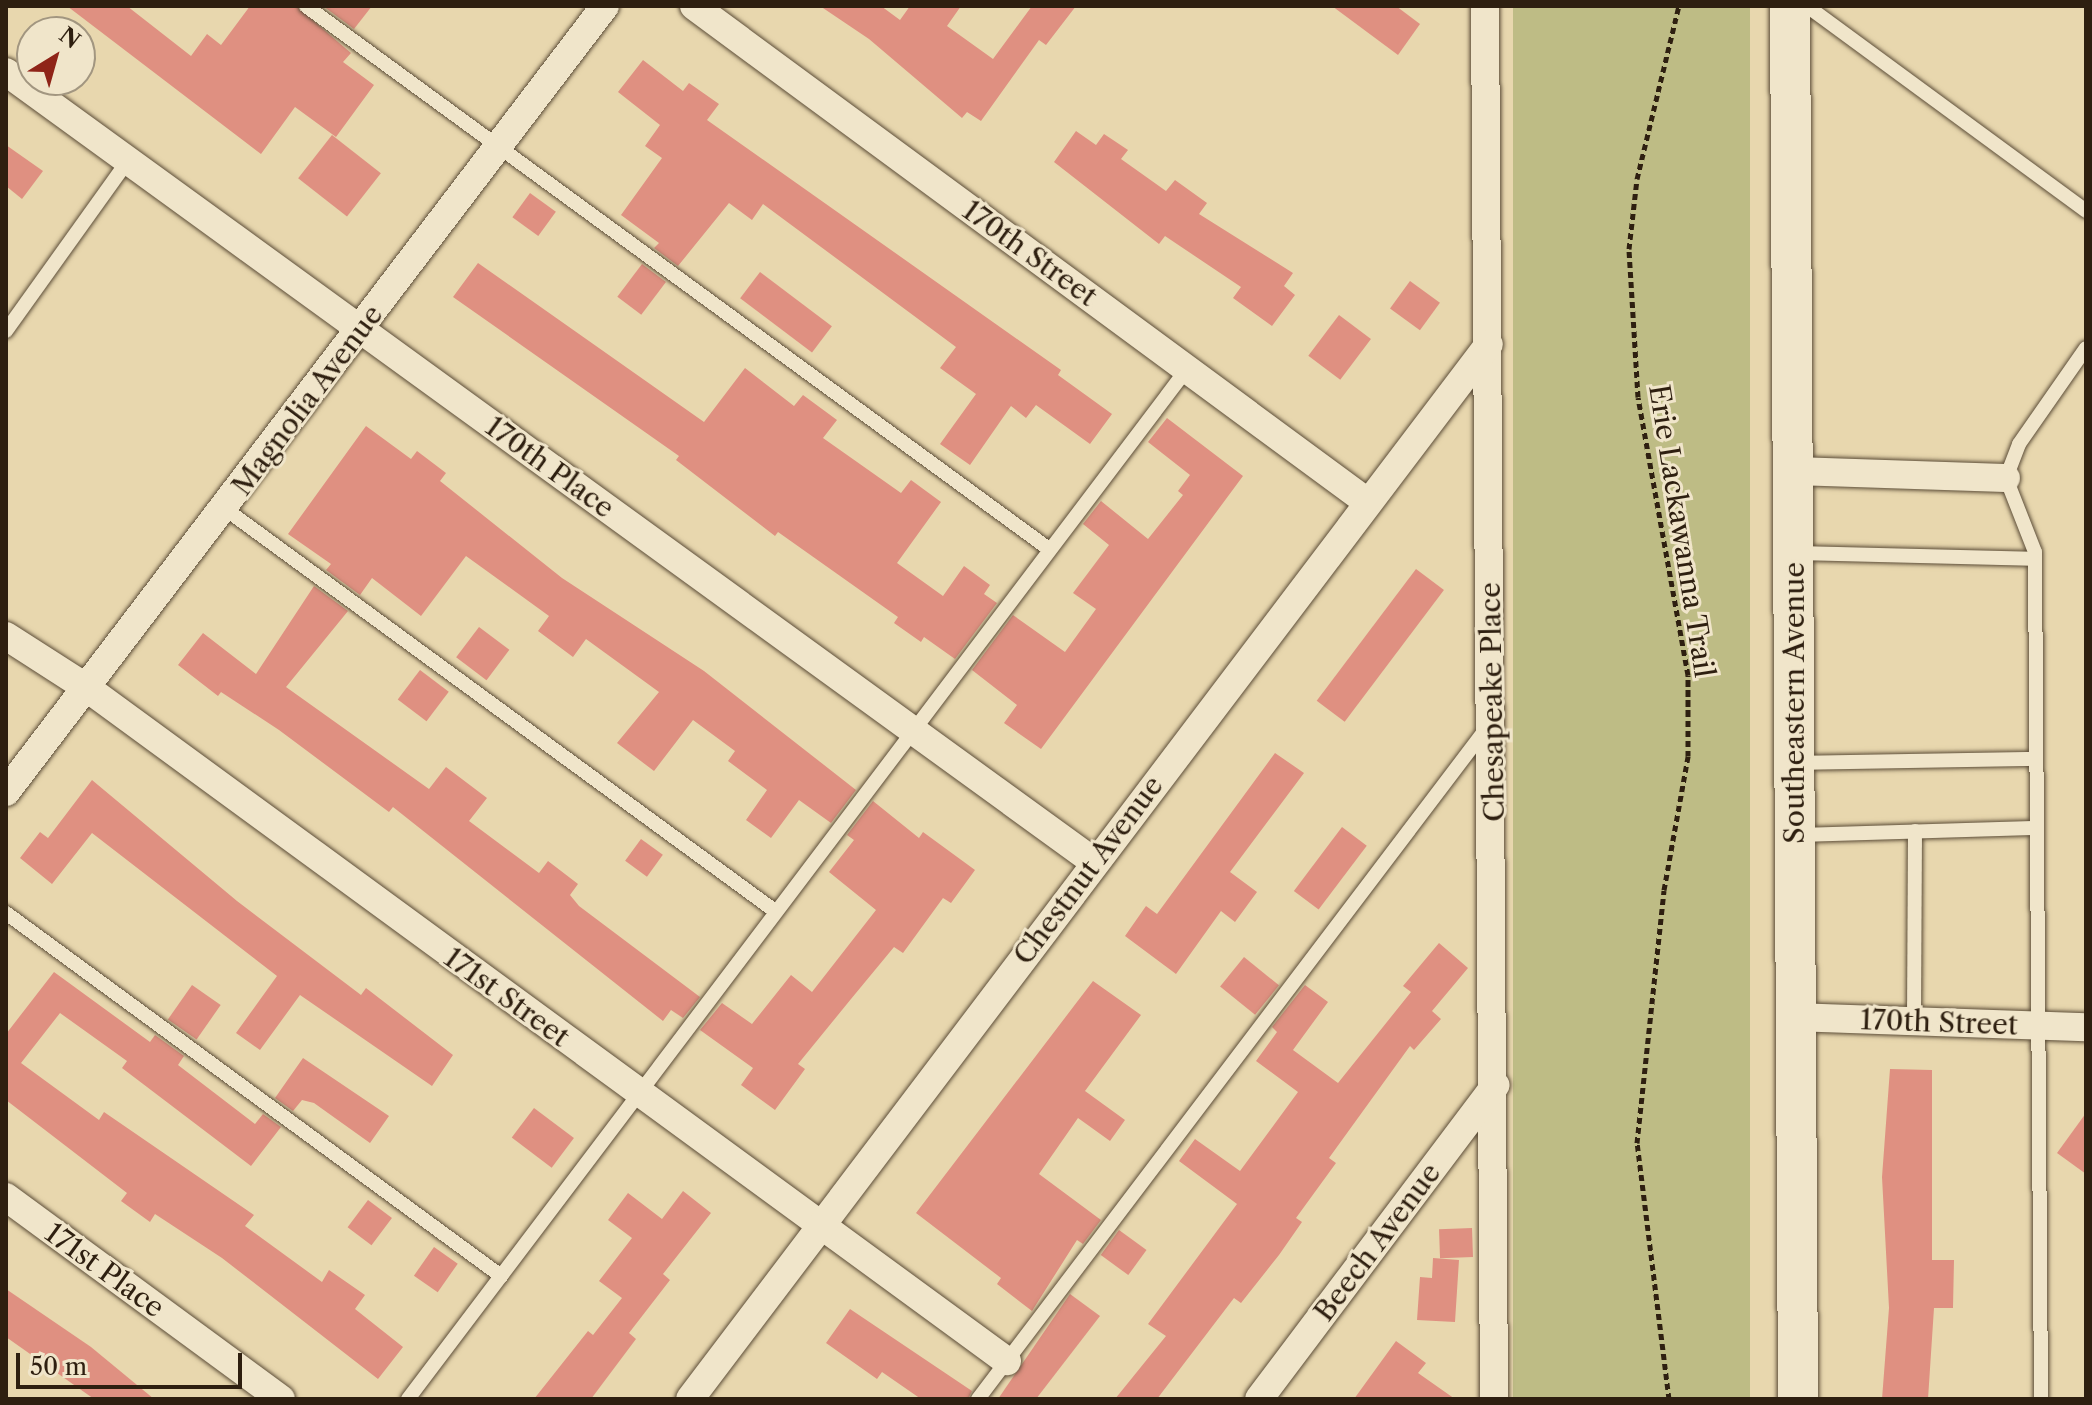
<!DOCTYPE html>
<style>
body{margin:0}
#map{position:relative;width:2092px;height:1405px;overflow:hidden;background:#e8d7ae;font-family:"Libre Caslon Text",serif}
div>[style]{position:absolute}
.green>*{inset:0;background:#bebc85;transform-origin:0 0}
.building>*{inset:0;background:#df9081;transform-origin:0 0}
.path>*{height:5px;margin-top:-2.5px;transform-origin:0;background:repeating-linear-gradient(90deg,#2e1f10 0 6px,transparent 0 10px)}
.roads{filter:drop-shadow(0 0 2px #5c4d38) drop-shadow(0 0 2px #5c4d38)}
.lane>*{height:14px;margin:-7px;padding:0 7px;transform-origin:7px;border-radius:7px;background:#f0e5ca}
.street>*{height:28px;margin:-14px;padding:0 14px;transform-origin:14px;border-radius:14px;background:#f0e5ca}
.secondary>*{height:40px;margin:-20px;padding:0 20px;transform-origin:20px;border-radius:20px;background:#f0e5ca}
span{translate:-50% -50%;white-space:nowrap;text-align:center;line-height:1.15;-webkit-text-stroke:6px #f0e5ca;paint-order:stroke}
.street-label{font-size:28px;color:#2e1f10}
.frame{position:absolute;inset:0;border:8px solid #2e1f10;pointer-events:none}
.north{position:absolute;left:16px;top:16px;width:80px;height:80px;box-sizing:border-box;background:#f0e5ca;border:2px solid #a29680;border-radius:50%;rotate:37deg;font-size:22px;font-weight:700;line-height:32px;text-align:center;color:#2e1f10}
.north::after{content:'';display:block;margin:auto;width:28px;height:36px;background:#8f2418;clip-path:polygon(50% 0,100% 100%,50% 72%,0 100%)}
.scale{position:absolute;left:16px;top:1353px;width:226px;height:36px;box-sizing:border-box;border:4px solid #2e1f10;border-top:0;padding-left:10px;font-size:24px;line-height:28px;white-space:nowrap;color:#2e1f10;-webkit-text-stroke:6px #f0e5ca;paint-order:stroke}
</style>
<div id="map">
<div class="green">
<i style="left:1513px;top:6px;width:237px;height:1393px"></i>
</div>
<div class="building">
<i style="clip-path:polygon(67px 6px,127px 6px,191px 56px,207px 34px,221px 45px,250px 6px,296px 6px,351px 53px,343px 62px,374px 85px,336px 137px,295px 107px,261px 154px)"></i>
<i style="clip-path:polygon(323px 6px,372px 6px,354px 29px)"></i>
<i style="clip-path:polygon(820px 6px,881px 6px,900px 20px,910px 6px,961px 6px,947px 26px,993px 59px,1032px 6px,1076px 6px,1046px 45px,1039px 40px,981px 121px,967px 112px,962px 118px,869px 39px)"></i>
<i style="clip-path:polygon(1332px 6px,1396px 6px,1420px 24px,1398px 55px)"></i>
<i style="clip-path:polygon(643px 60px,683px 91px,689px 83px,719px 104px,707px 120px,1061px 370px,1058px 375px,1112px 414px,1090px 444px,1036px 405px,1026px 418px,1011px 406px,970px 465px,940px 444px,976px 394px,940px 368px,956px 347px,763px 204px,752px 220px,729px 203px,678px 266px,654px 248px,659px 243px,621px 215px,662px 158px,645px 146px,660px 125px,618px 92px)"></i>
<i style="clip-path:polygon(1076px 131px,1096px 145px,1104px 134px,1128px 150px,1121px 159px,1166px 191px,1175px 180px,1207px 203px,1199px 214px,1293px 273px,1284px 286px,1295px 295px,1272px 326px,1233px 298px,1241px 287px,1165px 236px,1159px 244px,1054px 162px)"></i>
<i style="left:332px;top:135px;width:62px;height:55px;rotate:38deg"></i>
<i style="clip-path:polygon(6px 145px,43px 171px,22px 199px,6px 186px)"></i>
<i style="left:530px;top:193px;width:32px;height:30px;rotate:36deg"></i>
<i style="clip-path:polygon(478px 263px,704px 422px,745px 368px,794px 406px,803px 395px,837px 420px,823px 438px,901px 493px,911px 480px,941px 502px,897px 563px,943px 596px,964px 566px,990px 585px,984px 594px,997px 603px,955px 659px,924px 637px,921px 642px,894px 623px,898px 617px,778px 532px,775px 536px,676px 460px,679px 456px,453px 297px)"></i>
<i style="left:642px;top:264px;width:30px;height:41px;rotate:37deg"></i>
<i style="left:760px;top:272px;width:90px;height:33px;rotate:37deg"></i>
<i style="left:1410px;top:281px;width:37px;height:34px;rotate:36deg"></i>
<i style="left:1339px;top:315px;width:40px;height:51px;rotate:37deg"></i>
<i style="clip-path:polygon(1167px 418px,1243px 476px,1041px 749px,1004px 723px,1017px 705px,972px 670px,1013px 615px,1065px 652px,1096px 609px,1073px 593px,1109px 545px,1083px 524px,1101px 501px,1148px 539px,1183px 495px,1178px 491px,1190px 475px,1148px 442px)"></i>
<i style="clip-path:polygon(366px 426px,411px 459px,417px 451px,446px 473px,440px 481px,562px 578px,704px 671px,856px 790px,831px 823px,799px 800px,771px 838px,746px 820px,767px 790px,728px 761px,735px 751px,693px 720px,654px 771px,617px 743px,659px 692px,586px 639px,573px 657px,538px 631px,549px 616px,466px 556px,421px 616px,372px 578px,360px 595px,326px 570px,331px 564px,288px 534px)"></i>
<i style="left:1416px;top:569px;width:35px;height:165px;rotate:37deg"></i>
<i style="clip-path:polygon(314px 586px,348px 611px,286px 687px,429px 789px,446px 767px,487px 798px,469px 821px,539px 873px,548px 861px,578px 884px,570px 895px,579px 906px,700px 997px,683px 1018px,671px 1010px,663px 1021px,393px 807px,389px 812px,279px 730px,221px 692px,218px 696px,178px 665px,203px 633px,256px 674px)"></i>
<i style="left:479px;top:627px;width:38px;height:38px;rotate:37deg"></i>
<i style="left:420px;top:670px;width:36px;height:37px;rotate:37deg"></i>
<i style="clip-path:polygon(1275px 753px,1304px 773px,1230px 872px,1257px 892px,1235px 922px,1221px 911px,1176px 974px,1125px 936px,1146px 906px,1157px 914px)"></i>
<i style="clip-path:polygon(92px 780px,237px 901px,361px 995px,366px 988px,453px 1055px,432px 1086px,300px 995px,260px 1050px,236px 1033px,277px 976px,92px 833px,52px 884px,20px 858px,40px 832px,48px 838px)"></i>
<i style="clip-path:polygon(873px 801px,919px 838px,923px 832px,975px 870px,951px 903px,943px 898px,903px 953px,894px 947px,851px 999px,798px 1064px,805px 1069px,775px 1110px,741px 1085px,753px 1068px,700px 1030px,722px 1003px,752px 1024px,791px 975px,812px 992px,876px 910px,829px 872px,854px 840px,847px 835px)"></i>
<i style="left:1342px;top:827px;width:31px;height:80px;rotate:37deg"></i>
<i style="left:641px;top:839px;width:27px;height:27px;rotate:36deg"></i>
<i style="clip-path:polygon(1439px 943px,1468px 968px,1432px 1011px,1441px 1019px,1414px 1050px,1410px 1046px,1329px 1158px,1336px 1163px,1296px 1218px,1302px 1222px,1279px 1255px,1241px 1303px,1234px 1298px,1157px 1399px,1115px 1399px,1166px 1336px,1148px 1324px,1237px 1204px,1179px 1161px,1195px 1139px,1240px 1171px,1298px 1092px,1256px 1061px,1277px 1032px,1272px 1027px,1305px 985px,1328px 1002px,1293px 1050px,1338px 1083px,1411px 992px,1403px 986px)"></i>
<i style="left:1244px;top:957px;width:45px;height:38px;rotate:39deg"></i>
<i style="clip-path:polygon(54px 972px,150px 1042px,155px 1035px,184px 1056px,178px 1065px,255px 1124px,263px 1114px,281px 1127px,251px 1166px,122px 1068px,127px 1061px,60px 1013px,21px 1063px,99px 1120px,104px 1112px,254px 1215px,245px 1226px,322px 1282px,329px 1270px,365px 1295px,355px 1309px,403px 1347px,378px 1379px,222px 1258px,155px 1214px,150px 1222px,121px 1201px,127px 1193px,6px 1100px,6px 1034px)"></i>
<i style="clip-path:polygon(1093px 981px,1141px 1015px,1085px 1091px,1125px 1120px,1110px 1141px,1078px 1118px,1039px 1174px,1101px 1220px,1083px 1244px,1077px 1240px,1032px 1311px,997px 1284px,1001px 1278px,916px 1213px)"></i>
<i style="left:192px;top:985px;width:35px;height:42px;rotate:35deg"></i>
<i style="clip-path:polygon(303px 1058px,389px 1116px,370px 1143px,314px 1103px,302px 1100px,293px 1111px,275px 1098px)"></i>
<i style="clip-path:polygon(1890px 1069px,1932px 1070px,1932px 1260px,1954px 1260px,1953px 1308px,1934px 1308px,1928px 1399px,1882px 1399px,1889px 1308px,1882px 1177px)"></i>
<i style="left:534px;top:1108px;width:50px;height:37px;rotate:37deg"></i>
<i style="clip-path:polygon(2086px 1113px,2086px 1174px,2057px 1153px)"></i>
<i style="clip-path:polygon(683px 1191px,711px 1213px,663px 1274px,670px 1280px,629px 1333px,636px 1339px,591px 1399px,534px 1399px,588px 1331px,593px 1335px,622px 1298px,599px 1281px,632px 1238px,608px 1220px,628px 1193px,662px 1219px)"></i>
<i style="left:368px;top:1200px;width:30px;height:34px;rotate:37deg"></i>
<i style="left:1472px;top:1228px;width:29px;height:33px;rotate:88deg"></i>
<i style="left:1119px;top:1230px;width:34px;height:31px;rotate:36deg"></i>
<i style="left:434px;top:1247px;width:29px;height:35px;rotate:35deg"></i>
<i style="clip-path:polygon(1433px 1258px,1459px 1260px,1455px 1322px,1417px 1320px,1420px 1277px,1432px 1278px)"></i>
<i style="clip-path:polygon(6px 1289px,91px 1347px,154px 1399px,94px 1399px,6px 1337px)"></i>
<i style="clip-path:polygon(1070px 1294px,1100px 1316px,1036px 1399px,998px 1399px)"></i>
<i style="clip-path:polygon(850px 1309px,972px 1391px,968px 1399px,921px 1399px,882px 1372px,877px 1379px,826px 1343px)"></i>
<i style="clip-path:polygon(1396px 1341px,1426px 1363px,1418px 1373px,1455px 1399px,1354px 1399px)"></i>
</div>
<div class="path">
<i style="left:1669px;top:1399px;width:258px;rotate:-97.1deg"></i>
<i style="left:1637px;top:1143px;width:254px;rotate:-83.9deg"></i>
<i style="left:1664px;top:890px;width:136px;rotate:-79.8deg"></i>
<i style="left:1688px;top:756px;width:81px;rotate:-90deg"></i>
<i style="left:1688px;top:675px;width:282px;rotate:-100.2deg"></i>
<i style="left:1638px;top:397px;width:148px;rotate:-93.5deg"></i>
<i style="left:1629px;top:249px;width:70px;rotate:-83.5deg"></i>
<i style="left:1637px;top:179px;width:178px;rotate:-76.4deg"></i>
</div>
<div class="roads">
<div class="lane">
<i style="left:306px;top:6px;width:920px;rotate:36.16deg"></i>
<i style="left:1807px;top:6px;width:346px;rotate:36.3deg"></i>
<i style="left:6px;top:331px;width:208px;rotate:-54.4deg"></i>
<i style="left:224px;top:508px;width:683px;rotate:36.18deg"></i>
<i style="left:1794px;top:553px;width:241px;rotate:1.4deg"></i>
<i style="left:1798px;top:763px;width:236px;rotate:-1deg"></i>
<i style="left:1798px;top:835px;width:236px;rotate:-1.7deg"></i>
<i style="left:6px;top:913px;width:614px;rotate:36.25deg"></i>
<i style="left:1914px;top:1021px;width:190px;rotate:-89.7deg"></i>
<i style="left:408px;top:1399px;width:1291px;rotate:-52.9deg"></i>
<i style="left:978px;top:1399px;width:839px;rotate:-52.84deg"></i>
<i style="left:2041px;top:1399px;width:847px;rotate:-90.41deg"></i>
<i style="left:2035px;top:552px;width:79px;rotate:-111.4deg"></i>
<i style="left:2006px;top:478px;width:36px;rotate:-69deg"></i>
<i style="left:2019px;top:444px;width:117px;rotate:-55.1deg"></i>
</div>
<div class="street">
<i style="left:694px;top:6px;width:835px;rotate:36.38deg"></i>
<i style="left:1485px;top:6px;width:1393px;rotate:89.63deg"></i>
<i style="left:6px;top:72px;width:1345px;rotate:35.98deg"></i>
<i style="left:1794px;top:471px;width:212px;rotate:1.9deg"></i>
<i style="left:6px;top:636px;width:96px;rotate:32.7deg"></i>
<i style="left:87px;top:688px;width:1140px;rotate:36.19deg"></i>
<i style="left:6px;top:792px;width:988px;rotate:-52.69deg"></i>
<i style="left:1793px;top:1017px;width:293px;rotate:2deg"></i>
<i style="left:6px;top:1197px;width:341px;rotate:36.3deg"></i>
<i style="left:690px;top:1399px;width:1323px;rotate:-52.86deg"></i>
<i style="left:1259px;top:1399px;width:393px;rotate:-53deg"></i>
</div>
<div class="secondary">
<i style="left:1790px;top:6px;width:1393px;rotate:89.67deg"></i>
</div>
</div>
<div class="street-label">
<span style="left:1030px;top:253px;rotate:36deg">170th Street</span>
<span style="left:307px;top:400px;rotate:-53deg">Magnolia Avenue</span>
<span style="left:550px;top:467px;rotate:36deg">170th Place</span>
<span style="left:1682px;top:531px;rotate:81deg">Erie Lackawanna Trail</span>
<span style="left:1492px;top:702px;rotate:-91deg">Chesapeake Place</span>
<span style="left:1794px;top:703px;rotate:-90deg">Southeastern Avenue</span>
<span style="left:1088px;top:870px;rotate:-53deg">Chestnut Avenue</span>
<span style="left:507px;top:997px;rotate:36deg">171st Street</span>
<span style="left:1939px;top:1022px;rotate:2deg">170th Street</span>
<span style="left:1377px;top:1242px;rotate:-53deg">Beech Avenue</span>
<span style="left:105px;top:1270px;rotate:36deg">171st Place</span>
</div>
<div class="frame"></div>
<div class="north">N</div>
<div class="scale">50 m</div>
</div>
